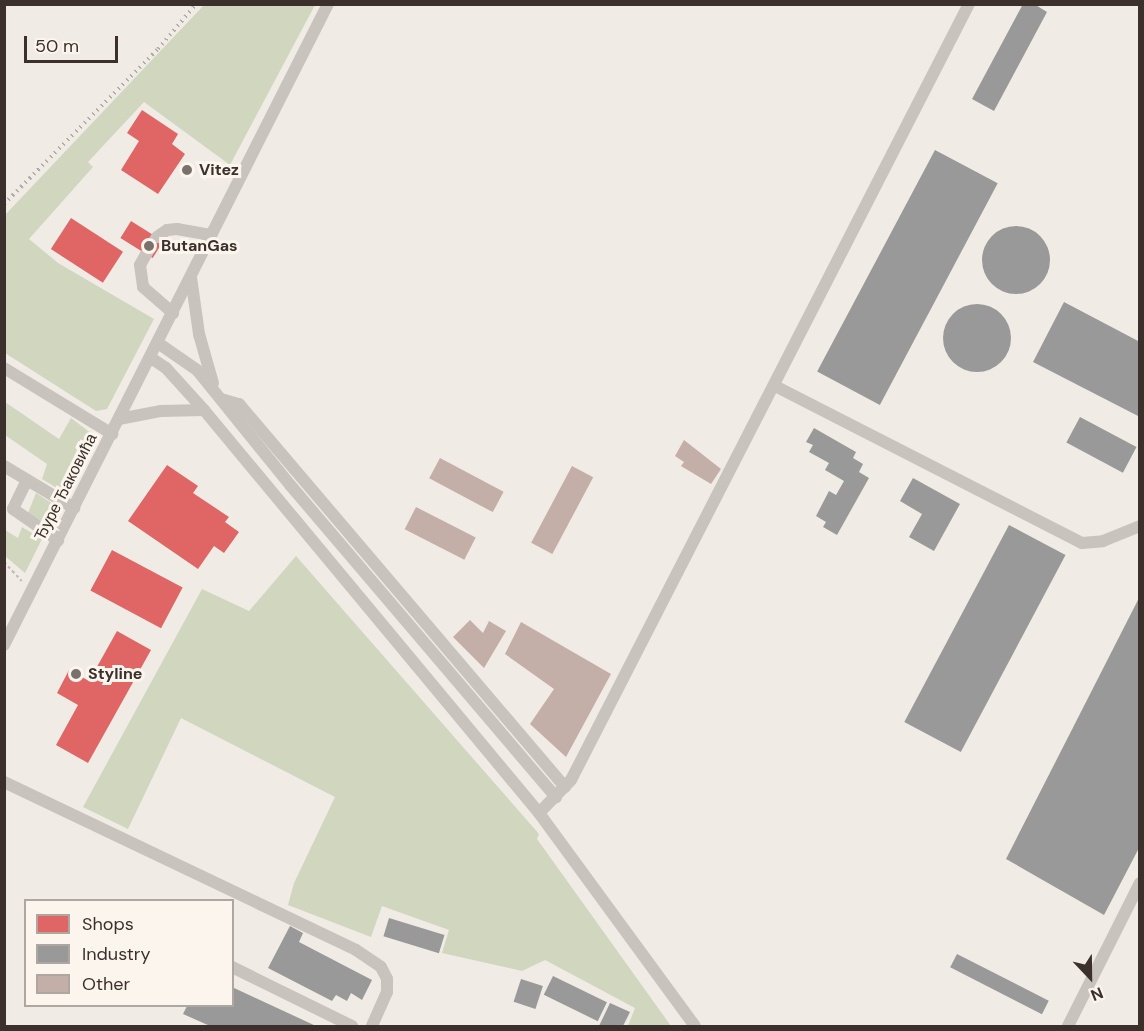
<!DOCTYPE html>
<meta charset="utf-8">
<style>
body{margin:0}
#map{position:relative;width:1144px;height:1031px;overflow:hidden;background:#f0ebe5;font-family:"DM Sans",sans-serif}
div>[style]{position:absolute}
.green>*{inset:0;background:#d1d6bf}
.shops>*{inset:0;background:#e06666;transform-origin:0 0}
.industry>*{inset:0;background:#999;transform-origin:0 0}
.round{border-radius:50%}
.building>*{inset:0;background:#c3afa7;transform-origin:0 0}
.minor-tunnel>*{height:12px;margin-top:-6px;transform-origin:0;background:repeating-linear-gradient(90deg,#ccc6c0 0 12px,transparent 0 18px)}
.path>*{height:2px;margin-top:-1px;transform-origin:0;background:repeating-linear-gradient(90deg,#c2bbb6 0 3px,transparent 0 6px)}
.minor>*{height:12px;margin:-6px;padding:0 6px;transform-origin:6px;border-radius:6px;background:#c9c3be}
.rail>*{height:4px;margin-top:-2px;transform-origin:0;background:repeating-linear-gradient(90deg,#b1aca8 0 1.5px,transparent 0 6px)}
.dots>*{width:16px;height:16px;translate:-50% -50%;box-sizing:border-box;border:3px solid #fbf5ee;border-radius:50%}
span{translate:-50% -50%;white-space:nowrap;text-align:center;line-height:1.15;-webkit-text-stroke:6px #fbf5ee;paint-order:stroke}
.poi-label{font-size:16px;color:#3b302b;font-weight:700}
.left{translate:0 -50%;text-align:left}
.street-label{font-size:16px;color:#3b302b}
.frame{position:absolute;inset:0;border:6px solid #3b302b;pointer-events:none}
.legend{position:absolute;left:24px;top:899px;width:210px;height:108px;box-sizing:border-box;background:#fbf5ee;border:2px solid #aea6a0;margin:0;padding:8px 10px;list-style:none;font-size:18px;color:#3b302b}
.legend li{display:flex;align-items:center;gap:12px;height:30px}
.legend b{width:30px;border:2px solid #aea6a0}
.north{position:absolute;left:1060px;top:947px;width:60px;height:60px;-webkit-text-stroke:4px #fbf5ee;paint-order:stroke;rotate:158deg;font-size:16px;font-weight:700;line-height:24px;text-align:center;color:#3b302b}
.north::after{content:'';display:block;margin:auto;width:21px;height:27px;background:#3b302b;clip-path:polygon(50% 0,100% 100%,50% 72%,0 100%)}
.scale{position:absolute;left:24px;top:36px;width:94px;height:27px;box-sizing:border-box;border:3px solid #3b302b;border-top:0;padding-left:8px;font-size:18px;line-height:21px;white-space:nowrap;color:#3b302b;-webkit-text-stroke:4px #fbf5ee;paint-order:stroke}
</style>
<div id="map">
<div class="green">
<i style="clip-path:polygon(204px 5px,315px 5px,230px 165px,144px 102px,88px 162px,93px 167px,29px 239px,58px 263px,154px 319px,107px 409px,96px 411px,5px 353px,5px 215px)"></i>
<i style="clip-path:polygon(5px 402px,59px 439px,71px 418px,96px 437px,67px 494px,42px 479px,47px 464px,5px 435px)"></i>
<i style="clip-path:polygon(36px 493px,59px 508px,49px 526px,28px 513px)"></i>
<i style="clip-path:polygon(22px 527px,42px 539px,25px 573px,5px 556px,5px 530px,18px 538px)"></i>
<i style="clip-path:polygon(296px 556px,539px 834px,537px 839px,671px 1026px,628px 1026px,635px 1008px,545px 960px,522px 971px,442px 953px,449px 930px,382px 906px,371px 937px,288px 905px,294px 883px,335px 797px,181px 718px,128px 829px,83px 807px,202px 589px,249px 611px)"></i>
</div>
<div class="shops">
<i style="clip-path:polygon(142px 110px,178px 134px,172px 144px,185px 154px,158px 194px,121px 170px,139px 141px,127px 133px)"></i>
<i style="left:71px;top:218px;width:62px;height:37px;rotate:33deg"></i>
<i style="left:131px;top:221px;width:38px;height:20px;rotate:32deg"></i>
<i style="clip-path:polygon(167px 465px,198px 486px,193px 493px,229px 517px,225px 522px,239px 532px,224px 553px,214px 546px,198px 569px,128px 521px)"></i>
<i style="left:112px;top:550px;width:80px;height:46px;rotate:28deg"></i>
<i style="clip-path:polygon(117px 631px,151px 650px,88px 763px,56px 745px,78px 705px,57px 693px,69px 670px,89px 681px)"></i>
</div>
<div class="industry">
<i style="clip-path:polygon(1023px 4px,1034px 4px,1047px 12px,994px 111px,972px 99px)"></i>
<i style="left:935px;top:150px;width:71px;height:251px;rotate:28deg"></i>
<i class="round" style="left:982px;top:226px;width:68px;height:68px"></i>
<i style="clip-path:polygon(1064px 302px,1140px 342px,1140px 417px,1033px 362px)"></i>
<i class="round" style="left:943px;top:304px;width:68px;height:68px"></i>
<i style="left:1080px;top:417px;width:64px;height:29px;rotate:28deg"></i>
<i style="clip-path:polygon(814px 428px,856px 452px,853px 458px,863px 464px,859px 472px,869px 478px,837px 535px,823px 527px,826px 522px,816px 516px,829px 491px,836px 495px,844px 481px,825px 470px,829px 463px,809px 452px,813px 445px,806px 442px)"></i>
<i style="clip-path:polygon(913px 478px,960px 504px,934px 551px,909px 537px,922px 514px,900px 501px)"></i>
<i style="left:1009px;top:525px;width:64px;height:223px;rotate:28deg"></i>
<i style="clip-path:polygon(1140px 596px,1140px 846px,1104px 915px,1006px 859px)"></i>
<i style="left:389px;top:918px;width:58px;height:19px;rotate:17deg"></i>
<i style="clip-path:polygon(290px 926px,303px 933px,299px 942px,372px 980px,362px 1000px,351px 993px,347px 1001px,336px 995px,332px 1001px,268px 968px)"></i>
<i style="left:957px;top:954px;width:103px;height:15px;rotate:27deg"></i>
<i style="left:553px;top:976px;width:60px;height:21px;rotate:26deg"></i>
<i style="left:521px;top:979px;width:23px;height:24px;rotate:18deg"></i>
<i style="clip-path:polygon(232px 987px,316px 1026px,210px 1026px,183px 1014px,187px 1006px,232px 1006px)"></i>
<i style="clip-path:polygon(610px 1003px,630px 1012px,623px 1026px,599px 1026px)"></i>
</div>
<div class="building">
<i style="clip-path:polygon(684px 440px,721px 469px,711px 484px,681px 466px,684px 462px,675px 456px)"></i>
<i style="left:440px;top:458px;width:72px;height:23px;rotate:28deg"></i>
<i style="left:572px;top:466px;width:24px;height:87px;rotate:28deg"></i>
<i style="left:416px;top:507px;width:67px;height:25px;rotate:27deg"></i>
<i style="clip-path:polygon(470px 620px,483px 633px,489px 621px,506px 631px,484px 668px,453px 637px)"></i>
<i style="clip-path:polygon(521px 622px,611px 674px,566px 757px,530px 724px,554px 689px,505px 654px)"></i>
</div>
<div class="minor-tunnel">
<i style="left:145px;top:256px;width:22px;rotate:-58deg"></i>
</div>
<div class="path">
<i style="left:4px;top:562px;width:26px;rotate:47deg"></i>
</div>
<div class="minor">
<i style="left:157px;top:237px;width:12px;rotate:-35deg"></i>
<i style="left:167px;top:230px;width:10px;rotate:-6deg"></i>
<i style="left:177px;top:229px;width:35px;rotate:10deg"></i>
<i style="left:145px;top:256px;width:10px;rotate:119deg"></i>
<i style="left:140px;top:265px;width:22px;rotate:82deg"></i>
<i style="left:143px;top:287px;width:40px;rotate:41deg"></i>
<i style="left:191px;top:277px;width:58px;rotate:82deg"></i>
<i style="left:199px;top:334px;width:51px;rotate:74.1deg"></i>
<i style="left:158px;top:343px;width:47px;rotate:34.7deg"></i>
<i style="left:197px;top:370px;width:149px;rotate:51deg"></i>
<i style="left:291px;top:486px;width:409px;rotate:49.6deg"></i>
<i style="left:151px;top:358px;width:18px;rotate:34deg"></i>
<i style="left:166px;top:368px;width:57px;rotate:47.9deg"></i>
<i style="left:204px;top:410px;width:524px;rotate:50.26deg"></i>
<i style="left:539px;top:813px;width:264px;rotate:53.8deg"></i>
<i style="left:4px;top:368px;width:127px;rotate:31.4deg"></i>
<i style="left:775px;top:386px;width:345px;rotate:27.1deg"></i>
<i style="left:1082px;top:543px;width:21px;rotate:-5deg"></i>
<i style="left:1103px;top:541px;width:40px;rotate:-22deg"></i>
<i style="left:221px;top:399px;width:19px;rotate:16deg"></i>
<i style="left:239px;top:404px;width:503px;rotate:49.6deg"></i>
<i style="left:119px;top:419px;width:43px;rotate:-10.8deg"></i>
<i style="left:161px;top:411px;width:43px;rotate:-1.3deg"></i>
<i style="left:4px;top:466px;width:82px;rotate:31deg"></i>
<i style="left:27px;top:480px;width:32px;rotate:116deg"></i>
<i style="left:13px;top:509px;width:55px;rotate:34.6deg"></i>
<i style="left:4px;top:645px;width:718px;rotate:-63.19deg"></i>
<i style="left:4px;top:782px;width:390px;rotate:25.5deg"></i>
<i style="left:356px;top:950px;width:30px;rotate:34deg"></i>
<i style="left:381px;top:967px;width:13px;rotate:63deg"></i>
<i style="left:387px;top:979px;width:13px;rotate:90deg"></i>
<i style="left:387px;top:992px;width:37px;rotate:114deg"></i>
<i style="left:539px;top:813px;width:46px;rotate:-45.9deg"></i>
<i style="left:571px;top:780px;width:872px;rotate:-62.85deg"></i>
<i style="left:232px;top:967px;width:134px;rotate:26.2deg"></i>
<i style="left:1068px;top:1026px;width:160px;rotate:-63.3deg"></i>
</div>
<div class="rail">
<i style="left:4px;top:204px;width:218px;rotate:-45.2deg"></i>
<i style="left:158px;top:49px;width:59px;rotate:-49.8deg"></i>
</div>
<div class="dots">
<i style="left:187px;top:170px;background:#7a716c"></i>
<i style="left:149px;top:246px;background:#7a716c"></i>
<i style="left:76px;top:674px;background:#7a716c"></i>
</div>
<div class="poi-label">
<span class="left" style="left:199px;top:170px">Vitez</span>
<span class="left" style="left:161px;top:246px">ButanGas</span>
<span class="left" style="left:88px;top:674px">Styline</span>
</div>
<div class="street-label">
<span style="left:66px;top:487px;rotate:-63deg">Ђуре Ђаковића</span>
</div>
<div class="frame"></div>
<ul class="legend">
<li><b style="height:16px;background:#e06666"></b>Shops</li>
<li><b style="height:16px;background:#999"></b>Industry</li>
<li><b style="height:16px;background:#c3afa7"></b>Other</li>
</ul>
<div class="north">N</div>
<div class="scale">50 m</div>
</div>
